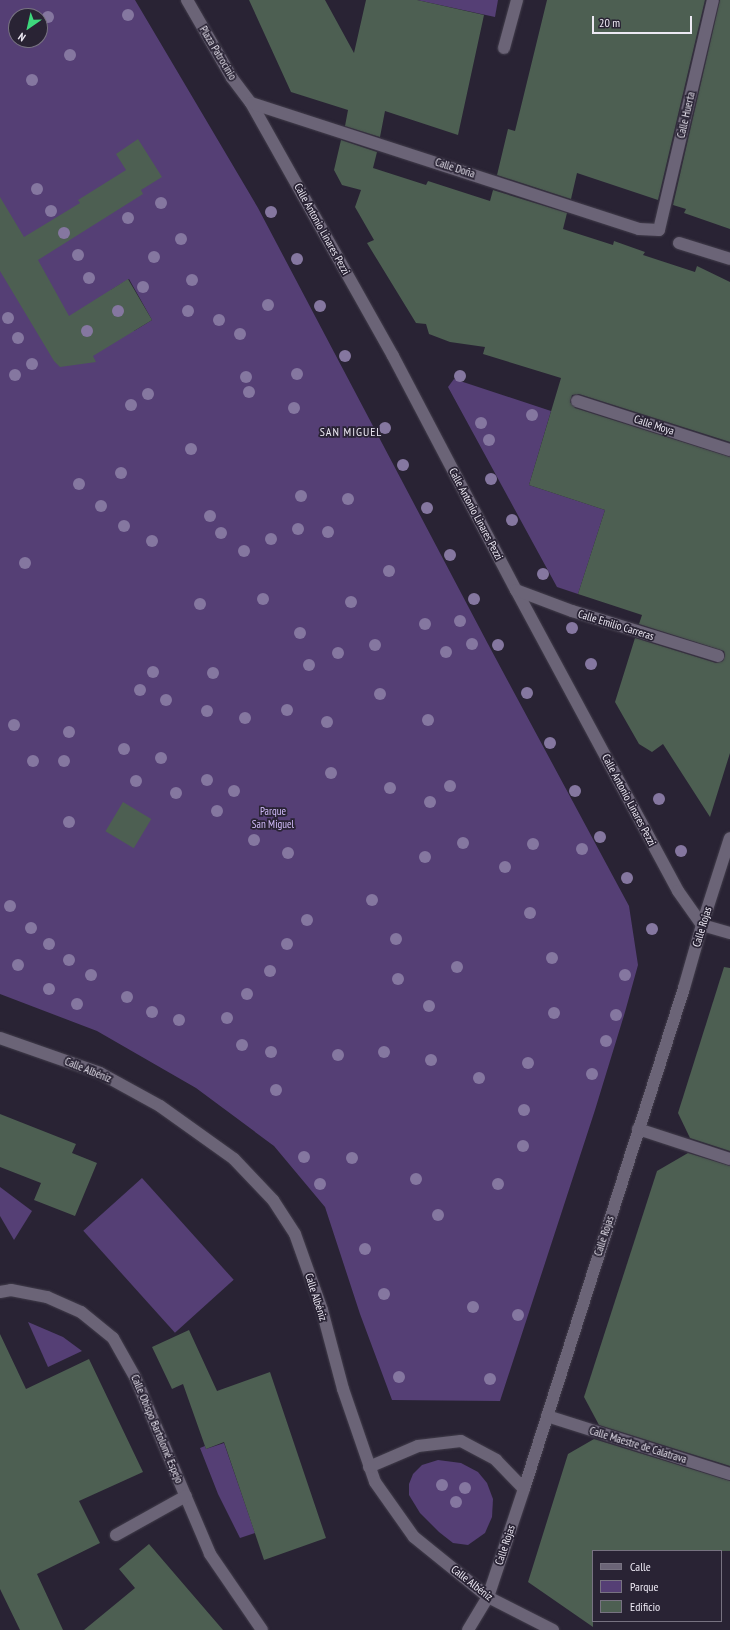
<!DOCTYPE html>
<meta charset="utf-8">
<style>
body{margin:0}
#map{position:relative;width:730px;height:1630px;overflow:hidden;background:#292334;font-family:"PT Sans Narrow",sans-serif}
div>[style]{position:absolute}
.green>*{inset:0;background:#553f75;transform-origin:0 0}
.building>*{inset:0;background:#4d5f52;transform-origin:0 0}
.roads{filter:drop-shadow(0 0 1px #423d4b) drop-shadow(0 0 1px #423d4b)}
.minor>*{height:12px;margin:-6px;padding:0 6px;transform-origin:6px;border-radius:6px;background:#6b6477}
.trees>*{width:12px;height:12px;margin:-6px;border-radius:50%;background:#8577a0}
span{translate:-50% -50%;white-space:nowrap;text-align:center;line-height:1.15;-webkit-text-stroke:3.5px #292334;paint-order:stroke}
.street-label{font-size:11px;color:#ede9f4}
.park-label{font-size:11px;color:#d1bbf9}
.neighbourhood-label{font-size:12px;color:#ede9f4;letter-spacing:1px}
.legend{position:absolute;left:592px;top:1550px;width:130px;height:72px;box-sizing:border-box;background:#292334;border:1px solid #777281;margin:0;padding:5px 7px;list-style:none;font-size:12px;color:#ede9f4}
.legend li{display:flex;align-items:center;gap:8px;height:20px}
.legend b{width:20px;border:1px solid #777281}
.north{position:absolute;left:8px;top:8px;width:40px;height:40px;box-sizing:border-box;background:#292334;border:1px solid #777281;border-radius:50%;rotate:214deg;font-size:11px;font-weight:700;line-height:16px;text-align:center;color:#ede9f4}
.north::after{content:'';display:block;margin:auto;width:14px;height:18px;background:#3ed77d;clip-path:polygon(50% 0,100% 100%,50% 72%,0 100%)}
.scale{position:absolute;left:592px;top:16px;width:100px;height:18px;box-sizing:border-box;border:2px solid #ede9f4;border-top:0;padding-left:5px;font-size:12px;line-height:14px;white-space:nowrap;color:#ede9f4;-webkit-text-stroke:3px #292334;paint-order:stroke}
</style>
<div id="map">
<div class="green">
<i style="clip-path:polygon(evenodd,0 0,135px 0,258px 208px,488px 644px,629px 906px,638px 965px,625px 1012px,595px 1110px,500px 1401px,392px 1400px,360px 1314px,325px 1207px,274px 1146px,196px 1088px,97px 1031px,0 994px,0 0,16px 16px,40px 16px,40px 40px,16px 40px,16px 16px,0 0,129px 279px,152px 320px,134px 331px,111px 290px,129px 279px)"></i>
<i style="clip-path:polygon(417px 0,498px 0,495px 17px)"></i>
<i style="clip-path:polygon(454px 379px,551px 411px,529px 485px,605px 510px,578px 594px,557px 587px,448px 387px)"></i>
<i style="left:142px;top:1178px;width:137px;height:79px;rotate:48deg"></i>
<i style="clip-path:polygon(0 1187px,32px 1211px,14px 1240px,0 1216px)"></i>
<i style="clip-path:polygon(28px 1322px,63px 1337px,82px 1351px,48px 1367px)"></i>
<i style="clip-path:polygon(224px 1443px,255px 1533px,240px 1538px,218px 1494px,200px 1448px,205px 1446px,206px 1449px)"></i>
<i style="clip-path:polygon(438px 1460px,461px 1463px,478px 1472px,487px 1483px,493px 1499px,492px 1517px,485px 1533px,468px 1545px,453px 1543px,439px 1532px,420px 1513px,409px 1495px,409px 1484px,413px 1474px,422px 1465px)"></i>
</div>
<div class="building">
<i style="clip-path:polygon(249px 0,325px 0,354px 53px,366px 0,417px 0,484px 15px,458px 135px,385px 111px,380px 137px,345px 126px,348px 110px,291px 92px)"></i>
<i style="clip-path:polygon(547px 0,705px 0,658px 200px,577px 173px,571px 199px,497px 175px,508px 129px,515px 131px)"></i>
<i style="clip-path:polygon(720px 0,730px 0,730px 229px,684px 213px,686px 209px,673px 205px)"></i>
<i style="clip-path:polygon(138px 139px,162px 177px,141px 190px,143px 194px,38px 260px,69px 316px,128px 279px,152px 320px,93px 356px,96px 362px,60px 367px,54px 361px,0 271px,0 197px,24px 237px,80px 203px,78px 200px,126px 170px,116px 154px)"></i>
<i style="clip-path:polygon(341px 140px,377px 152px,373px 168px,426px 185px,428px 181px,490px 201px,493px 190px,567px 213px,563px 229px,613px 245px,614px 241px,645px 252px,643px 255px,695px 272px,697px 266px,730px 282px,730px 442px,579px 394px,572px 395px,570px 402px,575px 408px,730px 457px,730px 753px,710px 817px,663px 744px,652px 752px,639px 744px,615px 702px,635px 638px,716px 663px,723px 661px,725px 655px,724px 651px,639px 624px,642px 615px,578px 594px,605px 510px,529px 485px,561px 378px,483px 354px,485px 347px,450px 342px,429px 334px,426px 324px,416px 323px,367px 243px,374px 240px,355px 207px,361px 190px,342px 185px,334px 170px)"></i>
<i style="left:123px;top:802px;width:33px;height:34px;rotate:31deg"></i>
<i style="clip-path:polygon(724px 967px,730px 968px,730px 1151px,690px 1138px,678px 1113px)"></i>
<i style="clip-path:polygon(0 1114px,76px 1144px,72px 1153px,97px 1163px,75px 1216px,34px 1200px,41px 1183px,0 1167px)"></i>
<i style="clip-path:polygon(688px 1153px,730px 1166px,730px 1466px,599px 1425px,584px 1397px,657px 1171px)"></i>
<i style="clip-path:polygon(189px 1330px,217px 1391px,270px 1372px,326px 1538px,264px 1560px,224px 1442px,206px 1449px,183px 1384px,172px 1389px,152px 1347px)"></i>
<i style="clip-path:polygon(0 1334px,26px 1389px,89px 1359px,143px 1472px,79px 1501px,100px 1543px,37px 1574px,63px 1630px,20px 1630px,0 1589px)"></i>
<i style="clip-path:polygon(594px 1439px,730px 1481px,730px 1551px,593px 1551px,593px 1627px,528px 1582px,568px 1454px)"></i>
<i style="clip-path:polygon(149px 1544px,192px 1594px,223px 1630px,84px 1630px,135px 1588px,119px 1569px)"></i>
</div>
<div class="roads">
<div class="minor">
<i style="left:187px;top:0;width:90px;rotate:60deg"></i>
<i style="left:232px;top:78px;width:31px;rotate:53deg"></i>
<i style="left:251px;top:103px;width:290px;rotate:60.7deg"></i>
<i style="left:393px;top:356px;width:264px;rotate:62.3deg"></i>
<i style="left:516px;top:590px;width:342px;rotate:61.7deg"></i>
<i style="left:678px;top:891px;width:42px;rotate:54.8deg"></i>
<i style="left:702px;top:925px;width:29px;rotate:16deg"></i>
<i style="left:504px;top:48px;width:50px;rotate:-74.8deg"></i>
<i style="left:251px;top:103px;width:408px;rotate:18deg"></i>
<i style="left:639px;top:229px;width:20px;rotate:3deg"></i>
<i style="left:659px;top:230px;width:236px;rotate:-76.8deg"></i>
<i style="left:679px;top:243px;width:53px;rotate:17.4deg"></i>
<i style="left:577px;top:401px;width:161px;rotate:17.8deg"></i>
<i style="left:516px;top:590px;width:60px;rotate:20.6deg"></i>
<i style="left:572px;top:611px;width:153px;rotate:17.1deg"></i>
<i style="left:0;top:1038px;width:106px;rotate:19.3deg"></i>
<i style="left:100px;top:1073px;width:68px;rotate:28.8deg"></i>
<i style="left:160px;top:1106px;width:91px;rotate:35.6deg"></i>
<i style="left:234px;top:1159px;width:57px;rotate:46.4deg"></i>
<i style="left:273px;top:1200px;width:40px;rotate:57.1deg"></i>
<i style="left:295px;top:1234px;width:81px;rotate:70.4deg"></i>
<i style="left:322px;top:1310px;width:82px;rotate:75.1deg"></i>
<i style="left:343px;top:1389px;width:98px;rotate:71deg"></i>
<i style="left:375px;top:1482px;width:67px;rotate:54.7deg"></i>
<i style="left:414px;top:1537px;width:95px;rotate:39deg"></i>
<i style="left:488px;top:1597px;width:73px;rotate:26.9deg"></i>
<i style="left:638px;top:1129px;width:97px;rotate:18.1deg"></i>
<i style="left:0;top:1292px;width:11px;rotate:-10deg"></i>
<i style="left:11px;top:1290px;width:37px;rotate:11deg"></i>
<i style="left:47px;top:1297px;width:37px;rotate:24deg"></i>
<i style="left:81px;top:1312px;width:41px;rotate:39.1deg"></i>
<i style="left:113px;top:1338px;width:45px;rotate:60.6deg"></i>
<i style="left:135px;top:1377px;width:192px;rotate:67deg"></i>
<i style="left:210px;top:1554px;width:92px;rotate:55.6deg"></i>
<i style="left:547px;top:1416px;width:192px;rotate:17.6deg"></i>
<i style="left:369px;top:1467px;width:53px;rotate:-23.2deg"></i>
<i style="left:418px;top:1446px;width:43px;rotate:-6.6deg"></i>
<i style="left:461px;top:1441px;width:40px;rotate:28deg"></i>
<i style="left:496px;top:1460px;width:40px;rotate:46deg"></i>
<i style="left:116px;top:1535px;width:80px;rotate:-29.1deg"></i>
<i style="left:468px;top:1630px;width:39px;rotate:-59deg"></i>
<i style="left:488px;top:1597px;width:114px;rotate:-71.6deg"></i>
<i style="left:524px;top:1489px;width:526px;rotate:-72.29deg"></i>
<i style="left:684px;top:988px;width:66px;rotate:-74.1deg"></i>
<i style="left:702px;top:925px;width:91px;rotate:-72.2deg"></i>
</div>
</div>
<div class="trees">
<i style="left:128px;top:15px"></i>
<i style="left:48px;top:17px"></i>
<i style="left:70px;top:55px"></i>
<i style="left:32px;top:80px"></i>
<i style="left:37px;top:189px"></i>
<i style="left:161px;top:203px"></i>
<i style="left:51px;top:211px"></i>
<i style="left:271px;top:212px"></i>
<i style="left:128px;top:218px"></i>
<i style="left:64px;top:233px"></i>
<i style="left:181px;top:239px"></i>
<i style="left:78px;top:255px"></i>
<i style="left:154px;top:257px"></i>
<i style="left:297px;top:259px"></i>
<i style="left:89px;top:278px"></i>
<i style="left:192px;top:280px"></i>
<i style="left:143px;top:287px"></i>
<i style="left:268px;top:305px"></i>
<i style="left:320px;top:306px"></i>
<i style="left:118px;top:311px"></i>
<i style="left:188px;top:311px"></i>
<i style="left:8px;top:318px"></i>
<i style="left:219px;top:320px"></i>
<i style="left:87px;top:331px"></i>
<i style="left:240px;top:334px"></i>
<i style="left:18px;top:338px"></i>
<i style="left:345px;top:356px"></i>
<i style="left:32px;top:364px"></i>
<i style="left:297px;top:374px"></i>
<i style="left:15px;top:375px"></i>
<i style="left:460px;top:376px"></i>
<i style="left:246px;top:377px"></i>
<i style="left:249px;top:392px"></i>
<i style="left:148px;top:394px"></i>
<i style="left:131px;top:405px"></i>
<i style="left:294px;top:408px"></i>
<i style="left:532px;top:415px"></i>
<i style="left:481px;top:423px"></i>
<i style="left:385px;top:428px"></i>
<i style="left:489px;top:440px"></i>
<i style="left:191px;top:449px"></i>
<i style="left:403px;top:465px"></i>
<i style="left:121px;top:473px"></i>
<i style="left:491px;top:479px"></i>
<i style="left:79px;top:484px"></i>
<i style="left:301px;top:496px"></i>
<i style="left:348px;top:499px"></i>
<i style="left:101px;top:506px"></i>
<i style="left:427px;top:508px"></i>
<i style="left:210px;top:516px"></i>
<i style="left:512px;top:520px"></i>
<i style="left:124px;top:526px"></i>
<i style="left:298px;top:529px"></i>
<i style="left:328px;top:532px"></i>
<i style="left:221px;top:533px"></i>
<i style="left:271px;top:539px"></i>
<i style="left:152px;top:541px"></i>
<i style="left:244px;top:551px"></i>
<i style="left:450px;top:555px"></i>
<i style="left:25px;top:563px"></i>
<i style="left:389px;top:571px"></i>
<i style="left:543px;top:574px"></i>
<i style="left:263px;top:599px"></i>
<i style="left:474px;top:599px"></i>
<i style="left:351px;top:602px"></i>
<i style="left:200px;top:604px"></i>
<i style="left:460px;top:621px"></i>
<i style="left:425px;top:624px"></i>
<i style="left:572px;top:628px"></i>
<i style="left:300px;top:633px"></i>
<i style="left:472px;top:644px"></i>
<i style="left:375px;top:645px"></i>
<i style="left:498px;top:645px"></i>
<i style="left:446px;top:652px"></i>
<i style="left:338px;top:653px"></i>
<i style="left:591px;top:664px"></i>
<i style="left:309px;top:665px"></i>
<i style="left:153px;top:672px"></i>
<i style="left:213px;top:673px"></i>
<i style="left:140px;top:690px"></i>
<i style="left:527px;top:693px"></i>
<i style="left:380px;top:694px"></i>
<i style="left:166px;top:700px"></i>
<i style="left:287px;top:710px"></i>
<i style="left:207px;top:711px"></i>
<i style="left:245px;top:718px"></i>
<i style="left:428px;top:720px"></i>
<i style="left:327px;top:722px"></i>
<i style="left:14px;top:725px"></i>
<i style="left:69px;top:732px"></i>
<i style="left:550px;top:743px"></i>
<i style="left:124px;top:749px"></i>
<i style="left:161px;top:758px"></i>
<i style="left:33px;top:761px"></i>
<i style="left:64px;top:761px"></i>
<i style="left:331px;top:773px"></i>
<i style="left:207px;top:780px"></i>
<i style="left:136px;top:781px"></i>
<i style="left:450px;top:786px"></i>
<i style="left:390px;top:788px"></i>
<i style="left:234px;top:791px"></i>
<i style="left:575px;top:791px"></i>
<i style="left:176px;top:793px"></i>
<i style="left:659px;top:799px"></i>
<i style="left:430px;top:802px"></i>
<i style="left:217px;top:811px"></i>
<i style="left:69px;top:822px"></i>
<i style="left:600px;top:837px"></i>
<i style="left:254px;top:840px"></i>
<i style="left:463px;top:843px"></i>
<i style="left:533px;top:844px"></i>
<i style="left:582px;top:849px"></i>
<i style="left:681px;top:851px"></i>
<i style="left:288px;top:853px"></i>
<i style="left:425px;top:857px"></i>
<i style="left:505px;top:867px"></i>
<i style="left:627px;top:878px"></i>
<i style="left:372px;top:900px"></i>
<i style="left:10px;top:906px"></i>
<i style="left:530px;top:913px"></i>
<i style="left:307px;top:920px"></i>
<i style="left:31px;top:928px"></i>
<i style="left:652px;top:929px"></i>
<i style="left:396px;top:939px"></i>
<i style="left:49px;top:944px"></i>
<i style="left:287px;top:944px"></i>
<i style="left:552px;top:958px"></i>
<i style="left:69px;top:960px"></i>
<i style="left:18px;top:965px"></i>
<i style="left:457px;top:967px"></i>
<i style="left:270px;top:971px"></i>
<i style="left:91px;top:975px"></i>
<i style="left:625px;top:975px"></i>
<i style="left:398px;top:979px"></i>
<i style="left:49px;top:989px"></i>
<i style="left:247px;top:994px"></i>
<i style="left:127px;top:997px"></i>
<i style="left:77px;top:1004px"></i>
<i style="left:429px;top:1006px"></i>
<i style="left:152px;top:1012px"></i>
<i style="left:554px;top:1013px"></i>
<i style="left:616px;top:1015px"></i>
<i style="left:227px;top:1018px"></i>
<i style="left:179px;top:1020px"></i>
<i style="left:606px;top:1041px"></i>
<i style="left:242px;top:1045px"></i>
<i style="left:271px;top:1052px"></i>
<i style="left:384px;top:1052px"></i>
<i style="left:338px;top:1055px"></i>
<i style="left:431px;top:1060px"></i>
<i style="left:528px;top:1063px"></i>
<i style="left:592px;top:1074px"></i>
<i style="left:479px;top:1078px"></i>
<i style="left:276px;top:1090px"></i>
<i style="left:524px;top:1110px"></i>
<i style="left:523px;top:1146px"></i>
<i style="left:304px;top:1157px"></i>
<i style="left:352px;top:1158px"></i>
<i style="left:416px;top:1179px"></i>
<i style="left:320px;top:1184px"></i>
<i style="left:498px;top:1184px"></i>
<i style="left:438px;top:1215px"></i>
<i style="left:365px;top:1249px"></i>
<i style="left:384px;top:1294px"></i>
<i style="left:473px;top:1307px"></i>
<i style="left:518px;top:1315px"></i>
<i style="left:399px;top:1377px"></i>
<i style="left:490px;top:1379px"></i>
<i style="left:442px;top:1485px"></i>
<i style="left:465px;top:1488px"></i>
<i style="left:456px;top:1502px"></i>
</div>
<div class="street-label">
<span style="left:218px;top:53px;rotate:59deg">Plaza Patrocinio</span>
<span style="left:686px;top:115px;rotate:-77deg">Calle Huerta</span>
<span style="left:455px;top:168px;rotate:18deg">Calle Doña</span>
<span style="left:322px;top:229px;rotate:61deg">Calle Antonio Linares Pezzi</span>
<span style="left:654px;top:425px;rotate:18deg">Calle Moya</span>
<span style="left:476px;top:514px;rotate:62deg">Calle Antonio Linares Pezzi</span>
<span style="left:616px;top:625px;rotate:17deg">Calle Emilio Carreras</span>
<span style="left:629px;top:800px;rotate:62deg">Calle Antonio Linares Pezzi</span>
<span style="left:702px;top:927px;rotate:-73deg">Calle Rojas</span>
<span style="left:88px;top:1070px;rotate:22deg">Calle Albéniz</span>
<span style="left:604px;top:1236px;rotate:-72deg">Calle Rojas</span>
<span style="left:316px;top:1297px;rotate:72deg">Calle Albéniz</span>
<span style="left:157px;top:1429px;rotate:67deg">Calle Obispo Bartolomé Espejo</span>
<span style="left:638px;top:1445px;rotate:17deg">Calle Maestre de Calatrava</span>
<span style="left:505px;top:1545px;rotate:-72deg">Calle Rojas</span>
<span style="left:472px;top:1583px;rotate:38deg">Calle Albéniz</span>
</div>
<div class="park-label">
<span style="left:273px;top:818px">Parque<br>San Miguel</span>
</div>
<div class="neighbourhood-label">
<span style="left:351px;top:432px">SAN MIGUEL</span>
</div>
<ul class="legend">
<li><b style="height:5px;background:#6b6477"></b>Calle</li>
<li><b style="height:11px;background:#553f75"></b>Parque</li>
<li><b style="height:11px;background:#4d5f52"></b>Edificio</li>
</ul>
<div class="north">N</div>
<div class="scale">20 m</div>
</div>
